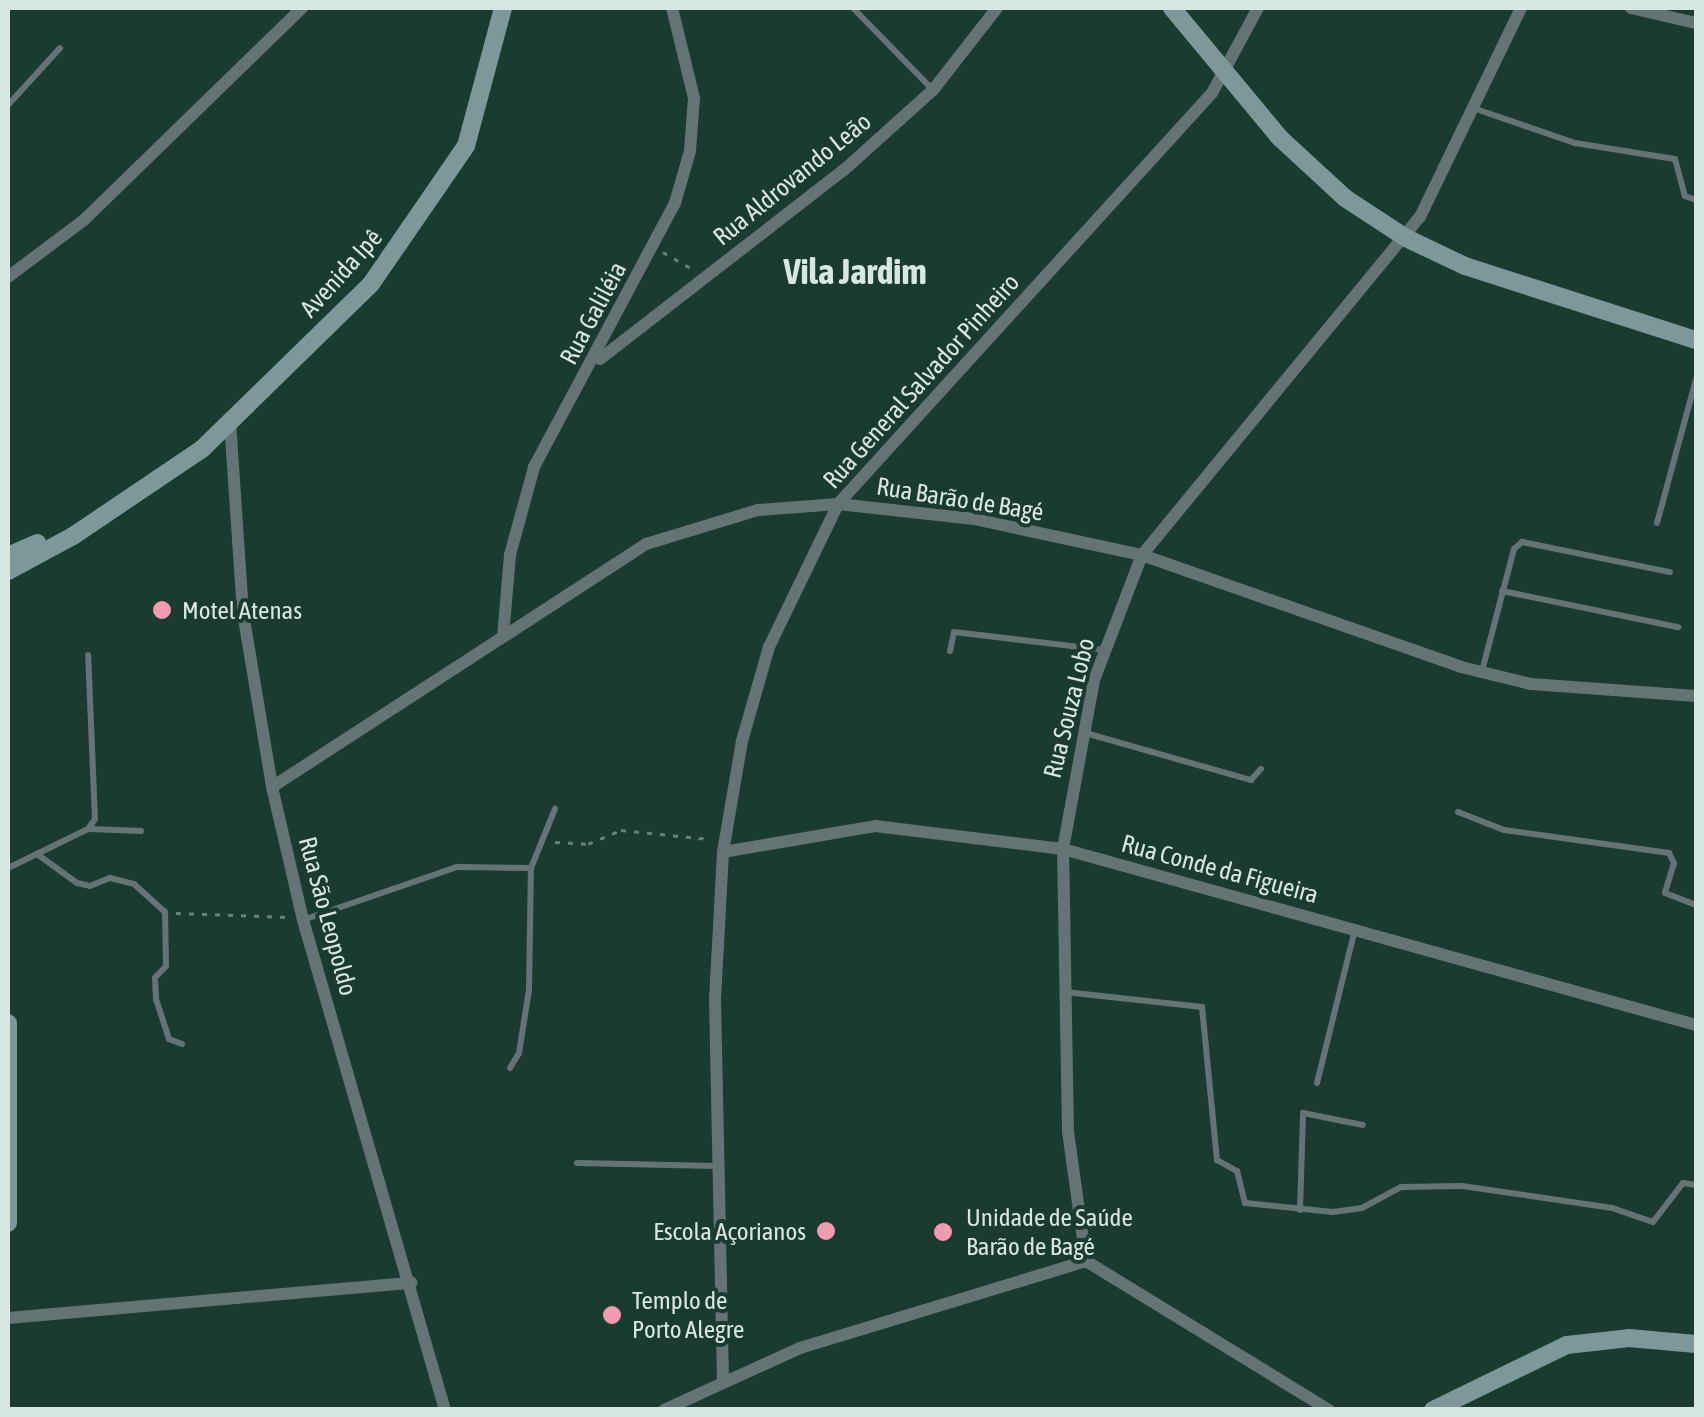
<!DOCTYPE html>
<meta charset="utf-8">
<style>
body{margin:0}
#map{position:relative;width:1704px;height:1417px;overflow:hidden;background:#1b3b30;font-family:"Asap Condensed",sans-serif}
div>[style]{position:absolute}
.path>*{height:2.5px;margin-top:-1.25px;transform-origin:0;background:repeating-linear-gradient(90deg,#678178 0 5px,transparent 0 13px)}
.lane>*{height:6px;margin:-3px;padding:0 3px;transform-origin:3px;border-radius:3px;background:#647475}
.street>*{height:12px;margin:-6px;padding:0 6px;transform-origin:6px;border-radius:6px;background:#647475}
.secondary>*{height:18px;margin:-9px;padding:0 9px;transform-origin:9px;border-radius:9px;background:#7e989a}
.dots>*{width:28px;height:28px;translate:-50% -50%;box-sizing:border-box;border:5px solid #1b3b30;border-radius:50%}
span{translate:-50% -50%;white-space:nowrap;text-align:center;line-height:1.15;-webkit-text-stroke:8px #1b3b30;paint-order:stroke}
.street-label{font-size:25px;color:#d6e8e1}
.poi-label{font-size:25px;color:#d6e8e1}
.left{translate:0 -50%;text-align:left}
.right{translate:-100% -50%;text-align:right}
.district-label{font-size:35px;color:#d6e8e1;font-weight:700}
.frame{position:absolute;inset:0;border:10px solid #d6e8e1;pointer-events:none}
</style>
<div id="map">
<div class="path">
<i style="left:663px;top:252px;width:32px;rotate:30deg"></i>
<i style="left:555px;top:842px;width:33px;rotate:3deg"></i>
<i style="left:588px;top:844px;width:36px;rotate:-23deg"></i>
<i style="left:621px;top:830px;width:88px;rotate:5.8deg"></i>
<i style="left:176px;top:913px;width:112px;rotate:2deg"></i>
</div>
<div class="lane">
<i style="left:853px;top:8px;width:113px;rotate:45.7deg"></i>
<i style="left:8px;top:105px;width:77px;rotate:-47.6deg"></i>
<i style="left:1476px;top:109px;width:105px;rotate:19deg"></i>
<i style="left:1575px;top:143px;width:101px;rotate:9.1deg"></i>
<i style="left:1675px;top:159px;width:38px;rotate:75deg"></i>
<i style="left:1685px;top:196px;width:12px;rotate:20deg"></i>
<i style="left:1657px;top:523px;width:149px;rotate:-74.8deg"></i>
<i style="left:1502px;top:591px;width:180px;rotate:11.6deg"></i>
<i style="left:950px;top:651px;width:19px;rotate:-78deg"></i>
<i style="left:954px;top:632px;width:151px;rotate:6.8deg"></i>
<i style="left:1482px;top:671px;width:126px;rotate:-75.3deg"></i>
<i style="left:1514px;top:549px;width:11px;rotate:-41deg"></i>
<i style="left:1522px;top:542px;width:151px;rotate:11.5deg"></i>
<i style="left:1082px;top:732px;width:176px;rotate:15.9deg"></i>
<i style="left:1251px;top:780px;width:15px;rotate:-48deg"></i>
<i style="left:1458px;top:812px;width:49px;rotate:21.4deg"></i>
<i style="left:1504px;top:830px;width:167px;rotate:7.9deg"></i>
<i style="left:1669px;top:853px;width:11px;rotate:63deg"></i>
<i style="left:1674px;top:863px;width:31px;rotate:107deg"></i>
<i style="left:1665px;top:893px;width:33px;rotate:21deg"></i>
<i style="left:90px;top:829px;width:51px;rotate:2.2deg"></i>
<i style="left:37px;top:854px;width:49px;rotate:35.9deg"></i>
<i style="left:77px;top:883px;width:13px;rotate:13deg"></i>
<i style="left:90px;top:886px;width:22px;rotate:-22deg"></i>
<i style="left:110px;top:878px;width:25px;rotate:14deg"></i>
<i style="left:134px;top:884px;width:42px;rotate:42.1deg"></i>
<i style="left:165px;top:912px;width:54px;rotate:88.9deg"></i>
<i style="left:166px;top:966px;width:16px;rotate:133deg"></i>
<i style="left:155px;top:978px;width:21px;rotate:87deg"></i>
<i style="left:156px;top:999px;width:42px;rotate:72deg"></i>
<i style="left:169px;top:1039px;width:14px;rotate:21deg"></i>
<i style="left:8px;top:868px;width:89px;rotate:-26deg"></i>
<i style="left:88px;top:829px;width:12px;rotate:-55deg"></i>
<i style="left:95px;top:819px;width:164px;rotate:-92.4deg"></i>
<i style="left:303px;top:920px;width:163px;rotate:-19deg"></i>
<i style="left:457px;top:867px;width:74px;rotate:0.8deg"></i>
<i style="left:531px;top:868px;width:64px;rotate:-67.9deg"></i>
<i style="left:1065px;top:992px;width:138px;rotate:6.2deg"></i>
<i style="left:1202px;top:1007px;width:154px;rotate:84.4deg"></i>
<i style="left:1217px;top:1160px;width:23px;rotate:29deg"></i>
<i style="left:1237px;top:1171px;width:33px;rotate:76deg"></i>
<i style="left:1245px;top:1203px;width:88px;rotate:5.8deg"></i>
<i style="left:1333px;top:1212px;width:29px;rotate:-8deg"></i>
<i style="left:1362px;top:1208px;width:44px;rotate:-28.3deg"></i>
<i style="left:1401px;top:1187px;width:61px;rotate:-0.9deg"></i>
<i style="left:1462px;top:1186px;width:152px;rotate:8.3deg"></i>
<i style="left:1612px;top:1208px;width:43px;rotate:18.9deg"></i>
<i style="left:1653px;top:1222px;width:49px;rotate:-52.4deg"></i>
<i style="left:1683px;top:1183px;width:13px;rotate:9deg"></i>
<i style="left:510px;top:1068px;width:17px;rotate:-59deg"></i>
<i style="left:519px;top:1053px;width:64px;rotate:-81deg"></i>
<i style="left:529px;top:990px;width:122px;rotate:-89.1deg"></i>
<i style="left:1317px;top:1083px;width:158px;rotate:-76.1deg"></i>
<i style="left:577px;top:1163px;width:139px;rotate:1.2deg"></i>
<i style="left:1300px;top:1210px;width:97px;rotate:-88.2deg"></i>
<i style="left:1303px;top:1113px;width:61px;rotate:11.3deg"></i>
</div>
<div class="street">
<i style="left:1631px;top:8px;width:67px;rotate:13deg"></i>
<i style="left:8px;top:277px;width:95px;rotate:-36.9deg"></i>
<i style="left:84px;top:220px;width:304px;rotate:-44.2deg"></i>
<i style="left:600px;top:359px;width:309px;rotate:-37.8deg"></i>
<i style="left:844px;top:170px;width:120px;rotate:-42deg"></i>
<i style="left:933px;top:90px;width:104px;rotate:-52deg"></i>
<i style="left:230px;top:422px;width:191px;rotate:86.1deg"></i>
<i style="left:243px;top:613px;width:176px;rotate:80.5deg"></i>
<i style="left:272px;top:787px;width:137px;rotate:76.9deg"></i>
<i style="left:303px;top:920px;width:510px;rotate:73.84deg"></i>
<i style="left:503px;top:637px;width:82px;rotate:-85.1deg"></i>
<i style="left:510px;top:555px;width:91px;rotate:-74.7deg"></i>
<i style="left:534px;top:467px;width:299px;rotate:-61.9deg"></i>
<i style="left:675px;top:203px;width:54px;rotate:-73.9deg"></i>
<i style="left:690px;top:151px;width:53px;rotate:-85.7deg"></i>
<i style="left:694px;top:98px;width:93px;rotate:-103.7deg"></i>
<i style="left:272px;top:787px;width:446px;rotate:-33deg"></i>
<i style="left:646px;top:544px;width:117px;rotate:-16.9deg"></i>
<i style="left:758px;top:510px;width:80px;rotate:-4.3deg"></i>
<i style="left:838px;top:504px;width:137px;rotate:6.3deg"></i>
<i style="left:974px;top:519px;width:172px;rotate:12.1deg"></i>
<i style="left:1142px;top:555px;width:338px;rotate:19.3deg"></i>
<i style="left:1461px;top:667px;width:72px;rotate:13.7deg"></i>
<i style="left:1531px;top:684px;width:165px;rotate:4.2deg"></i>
<i style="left:723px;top:852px;width:154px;rotate:-9.7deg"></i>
<i style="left:875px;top:826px;width:189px;rotate:7deg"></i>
<i style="left:1063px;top:849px;width:657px;rotate:15.54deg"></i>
<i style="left:8px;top:1318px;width:405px;rotate:-5deg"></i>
<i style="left:723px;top:1381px;width:381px;rotate:-91.2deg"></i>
<i style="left:715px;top:1000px;width:148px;rotate:-86.9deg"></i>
<i style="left:723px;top:852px;width:113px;rotate:-80.3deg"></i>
<i style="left:742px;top:741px;width:98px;rotate:-74deg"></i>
<i style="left:769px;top:647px;width:159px;rotate:-64.2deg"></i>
<i style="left:838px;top:504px;width:556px;rotate:-47.7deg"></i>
<i style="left:1212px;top:93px;width:97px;rotate:-61.6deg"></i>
<i style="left:664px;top:1410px;width:149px;rotate:-24.5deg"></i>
<i style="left:800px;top:1348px;width:299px;rotate:-16.9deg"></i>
<i style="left:1329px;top:1410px;width:285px;rotate:-148.5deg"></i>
<i style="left:1086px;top:1261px;width:130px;rotate:-97.9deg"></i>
<i style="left:1068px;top:1132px;width:283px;rotate:-91deg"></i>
<i style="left:1063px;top:849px;width:172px;rotate:-79.6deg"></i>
<i style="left:1094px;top:680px;width:134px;rotate:-69deg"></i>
<i style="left:1142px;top:555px;width:438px;rotate:-50.6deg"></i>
<i style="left:1420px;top:217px;width:232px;rotate:-64.2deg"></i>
</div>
<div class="secondary">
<i style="left:1172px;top:8px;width:169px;rotate:50.3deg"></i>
<i style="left:1280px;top:138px;width:88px;rotate:42.7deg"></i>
<i style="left:1345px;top:198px;width:73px;rotate:33.3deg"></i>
<i style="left:1406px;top:238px;width:65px;rotate:25.4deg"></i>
<i style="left:1465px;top:266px;width:243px;rotate:17.8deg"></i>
<i style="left:8px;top:556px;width:32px;rotate:-24deg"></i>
<i style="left:8px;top:571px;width:74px;rotate:-28.3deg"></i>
<i style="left:73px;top:536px;width:156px;rotate:-34deg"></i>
<i style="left:202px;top:449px;width:236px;rotate:-44.3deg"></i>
<i style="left:371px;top:284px;width:168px;rotate:-55.5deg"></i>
<i style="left:466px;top:146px;width:143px;rotate:-75deg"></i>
<i style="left:8px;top:1023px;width:200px;rotate:90deg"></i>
<i style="left:1433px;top:1410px;width:149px;rotate:-25.9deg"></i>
<i style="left:1567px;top:1345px;width:62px;rotate:-6.4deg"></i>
<i style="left:1629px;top:1338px;width:67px;rotate:5.1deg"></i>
</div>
<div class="dots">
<i style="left:162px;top:610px;background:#f19ab2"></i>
<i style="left:826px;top:1231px;background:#f19ab2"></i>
<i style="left:943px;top:1232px;background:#f19ab2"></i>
<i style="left:612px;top:1315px;background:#f19ab2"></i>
</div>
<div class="street-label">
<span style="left:792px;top:179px;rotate:-39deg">Rua Aldrovando Leão</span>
<span style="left:341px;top:273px;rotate:-48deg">Avenida Ipê</span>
<span style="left:593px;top:313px;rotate:-62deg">Rua Galiléia</span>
<span style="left:921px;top:381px;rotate:-48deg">Rua General Salvador Pinheiro</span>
<span style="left:960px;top:499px;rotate:9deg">Rua Barão de Bagé</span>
<span style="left:1069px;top:708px;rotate:-76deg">Rua Souza Lobo</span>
<span style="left:1220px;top:869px;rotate:15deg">Rua Conde da Figueira</span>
<span style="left:328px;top:916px;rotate:75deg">Rua São Leopoldo</span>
</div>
<div class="poi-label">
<span class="left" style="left:182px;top:610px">Motel Atenas</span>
<span class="left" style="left:966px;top:1232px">Unidade de Saúde<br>Barão de Bagé</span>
<span class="right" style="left:806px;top:1231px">Escola Açorianos</span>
<span class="left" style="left:632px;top:1315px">Templo de<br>Porto Alegre</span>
</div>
<div class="district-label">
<span style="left:855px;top:271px">Vila Jardim</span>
</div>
<div class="frame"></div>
</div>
